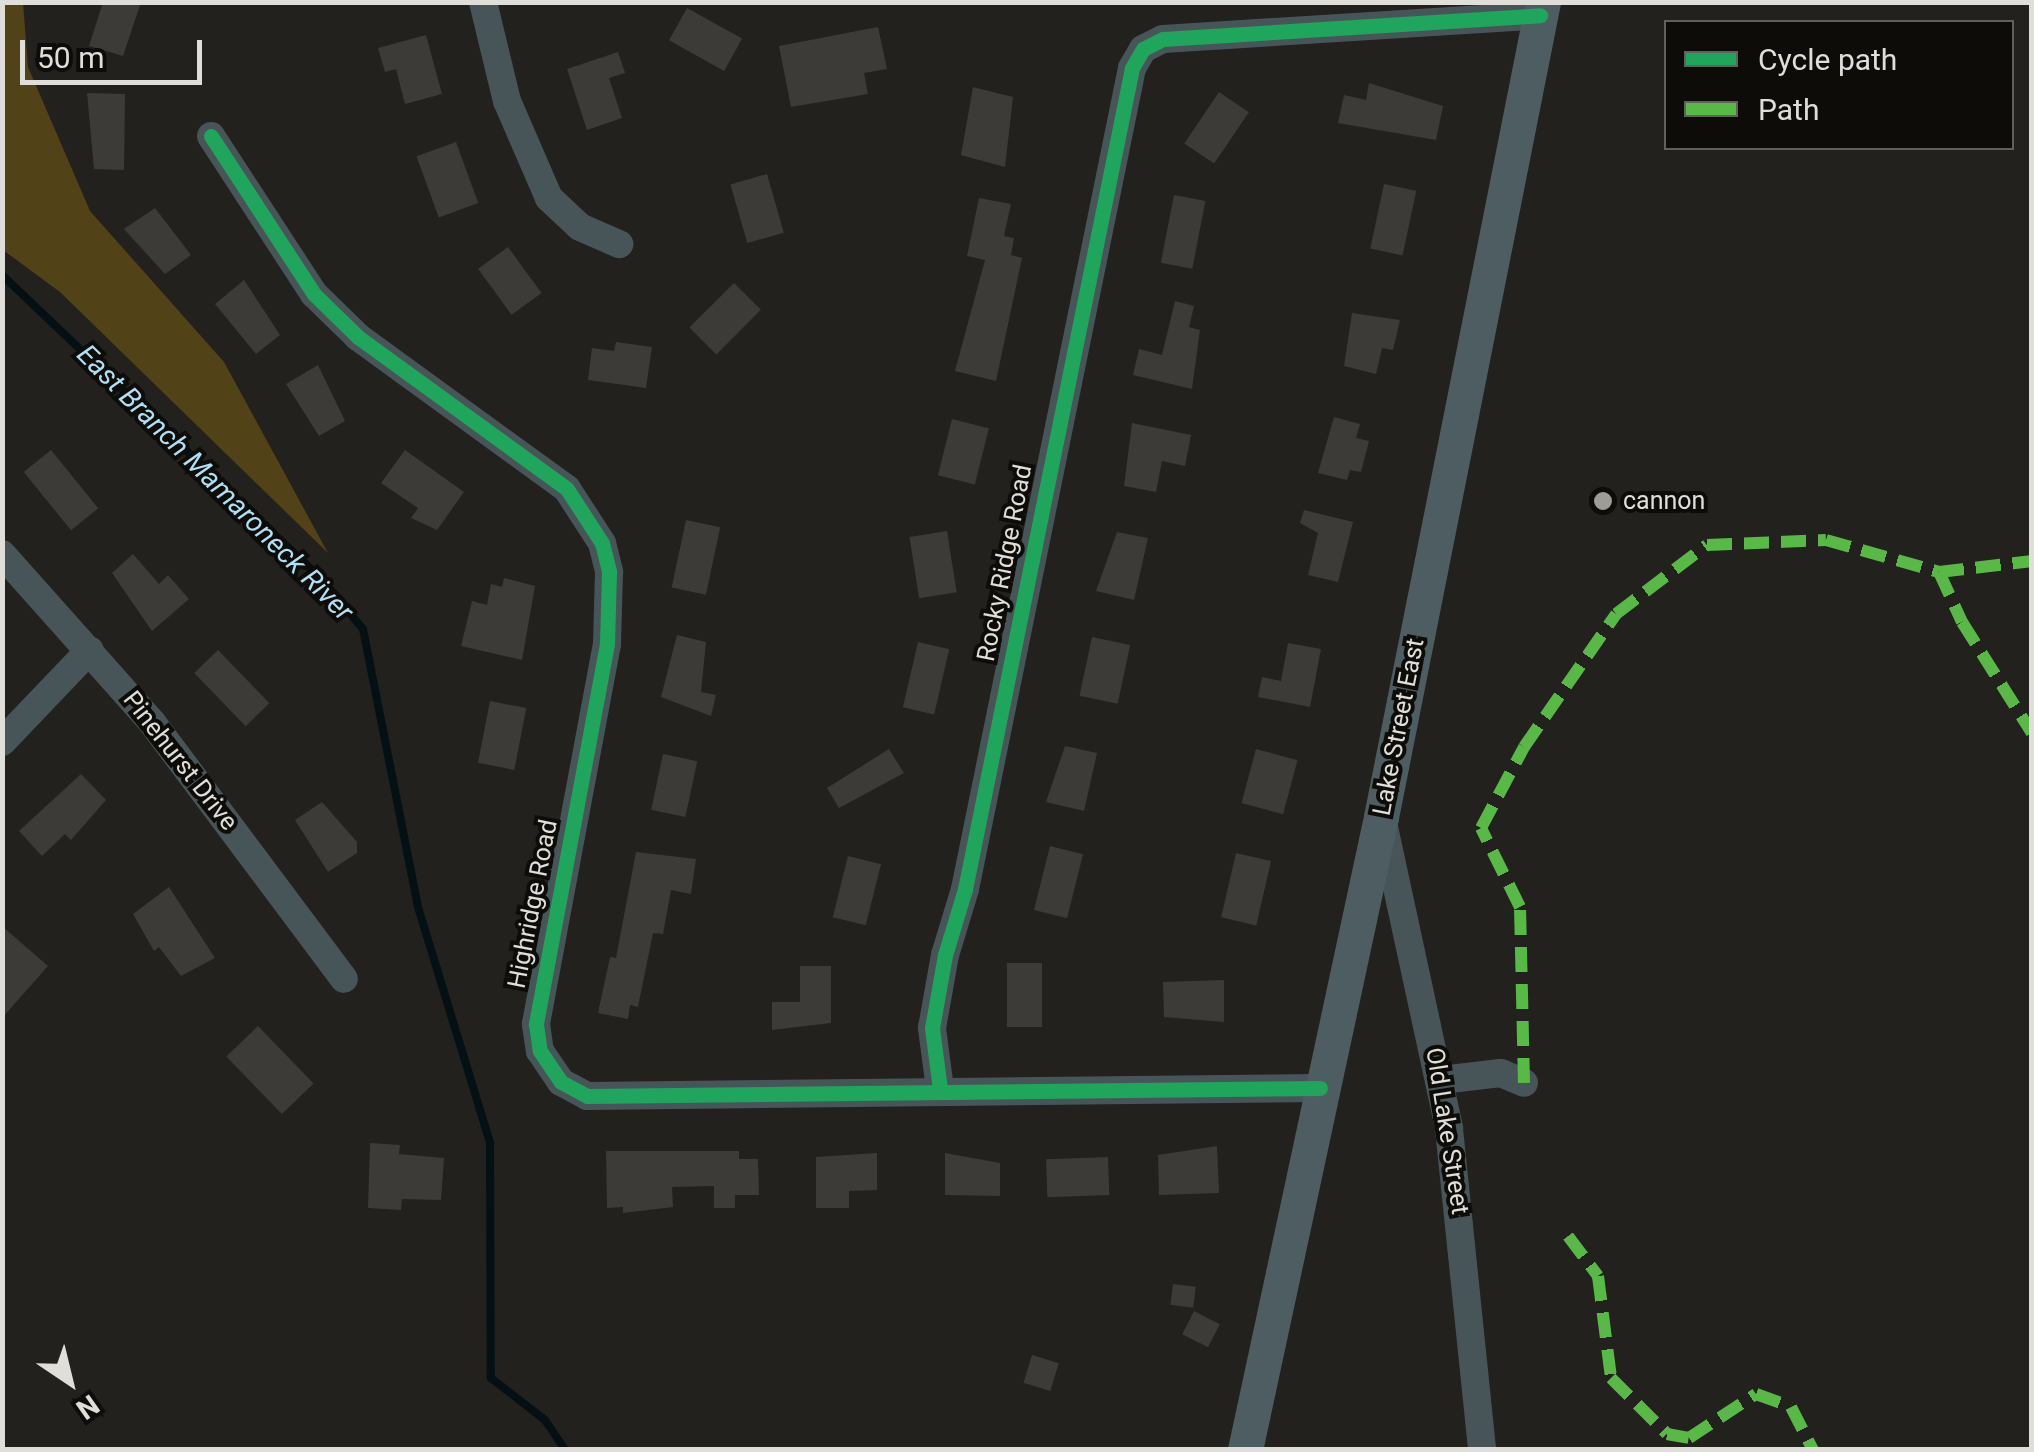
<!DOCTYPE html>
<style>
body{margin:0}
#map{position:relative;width:2034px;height:1452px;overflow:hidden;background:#22211d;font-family:Roboto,sans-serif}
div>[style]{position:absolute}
.forest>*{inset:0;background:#524218}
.stream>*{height:8px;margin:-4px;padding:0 4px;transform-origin:4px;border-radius:4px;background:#051015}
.building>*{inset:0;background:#3d3b37;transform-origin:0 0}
.minor>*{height:28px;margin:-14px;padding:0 14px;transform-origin:14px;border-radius:14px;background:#485558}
.major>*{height:35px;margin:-17.5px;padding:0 17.5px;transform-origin:17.5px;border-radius:17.5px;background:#4d5d61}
.quiet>*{height:12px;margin-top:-6px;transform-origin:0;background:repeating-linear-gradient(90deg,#58b947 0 25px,transparent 0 37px)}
.cycleway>*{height:15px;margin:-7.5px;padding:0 7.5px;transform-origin:7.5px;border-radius:7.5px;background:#20a55d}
.dots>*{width:28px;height:28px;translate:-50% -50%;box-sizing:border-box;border:5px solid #0d0c08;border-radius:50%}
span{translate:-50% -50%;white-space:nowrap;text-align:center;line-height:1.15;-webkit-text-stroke:8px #0d0c08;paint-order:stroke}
.poi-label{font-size:25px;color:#e0ded8}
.left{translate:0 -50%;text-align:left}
.street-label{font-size:25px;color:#e0ded8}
.water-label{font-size:28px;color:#aedff3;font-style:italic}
.frame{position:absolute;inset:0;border:5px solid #e0ded8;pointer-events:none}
.legend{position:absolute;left:1664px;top:20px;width:350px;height:130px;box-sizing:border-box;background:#0d0c08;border:2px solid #61605b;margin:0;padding:12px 18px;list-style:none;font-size:30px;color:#e0ded8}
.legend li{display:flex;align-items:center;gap:20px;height:50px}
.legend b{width:50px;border:2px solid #61605b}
.north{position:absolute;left:20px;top:1332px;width:100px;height:100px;-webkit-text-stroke:8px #0d0c08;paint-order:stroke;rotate:145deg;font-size:28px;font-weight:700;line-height:40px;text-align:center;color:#e0ded8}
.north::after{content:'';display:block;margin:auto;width:35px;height:45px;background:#e0ded8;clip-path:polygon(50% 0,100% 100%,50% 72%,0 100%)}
.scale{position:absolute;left:20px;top:40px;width:182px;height:45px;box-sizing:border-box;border:5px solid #e0ded8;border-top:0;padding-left:12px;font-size:30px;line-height:35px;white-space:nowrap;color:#e0ded8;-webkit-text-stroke:8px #0d0c08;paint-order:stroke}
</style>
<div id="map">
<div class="forest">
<i style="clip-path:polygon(3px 2px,23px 3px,28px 67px,90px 211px,224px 362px,328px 553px,60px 292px,3px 250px)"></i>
</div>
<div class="stream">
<i style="left:2px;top:275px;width:443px;rotate:43.6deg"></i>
<i style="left:323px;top:581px;width:62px;rotate:50.2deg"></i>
<i style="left:363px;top:629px;width:283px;rotate:78.8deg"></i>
<i style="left:418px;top:907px;width:247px;rotate:73deg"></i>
<i style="left:490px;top:1143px;width:235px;rotate:89.8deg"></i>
<i style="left:491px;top:1378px;width:68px;rotate:37.9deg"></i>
<i style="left:545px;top:1420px;width:36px;rotate:56deg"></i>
</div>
<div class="building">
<i style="clip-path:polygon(103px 2px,141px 2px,123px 56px,89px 46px)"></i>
<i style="left:687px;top:8px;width:63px;height:37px;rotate:29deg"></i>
<i style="clip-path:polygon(878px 27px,887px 69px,864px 73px,868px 94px,791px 107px,779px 46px)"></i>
<i style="clip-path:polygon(426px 35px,442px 94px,405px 104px,396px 69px,385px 72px,378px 48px)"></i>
<i style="clip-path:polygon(618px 52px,625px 73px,609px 78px,622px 118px,587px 130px,567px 69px)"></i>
<i style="clip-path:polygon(1369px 83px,1443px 106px,1436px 140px,1338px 123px,1344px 95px,1366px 100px)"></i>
<i style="clip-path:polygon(973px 87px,1013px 97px,1005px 167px,961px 155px)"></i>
<i style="left:1219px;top:92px;width:36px;height:62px;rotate:34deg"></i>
<i style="clip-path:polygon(87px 93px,125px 94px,124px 170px,94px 169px)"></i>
<i style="left:456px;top:142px;width:65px;height:42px;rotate:70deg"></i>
<i style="left:767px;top:174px;width:61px;height:38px;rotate:74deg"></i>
<i style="left:1384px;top:184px;width:33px;height:66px;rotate:12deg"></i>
<i style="left:1174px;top:195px;width:32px;height:69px;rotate:11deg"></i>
<i style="clip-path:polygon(979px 198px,1011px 204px,1004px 236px,1014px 238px,1011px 255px,1022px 258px,996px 381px,955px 371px,985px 260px,967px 256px)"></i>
<i style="clip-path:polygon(155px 208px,191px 255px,165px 274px,124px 229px)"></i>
<i style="left:508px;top:247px;width:57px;height:37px;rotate:54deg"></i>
<i style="clip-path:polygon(244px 280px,280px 335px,256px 354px,215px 304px)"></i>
<i style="left:734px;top:283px;width:38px;height:63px;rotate:45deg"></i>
<i style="clip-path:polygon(1175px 301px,1194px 306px,1189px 327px,1200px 330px,1192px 389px,1133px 375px,1139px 349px,1162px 355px)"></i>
<i style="clip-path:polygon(1352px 313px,1400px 320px,1393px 350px,1382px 348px,1376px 374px,1344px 366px)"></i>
<i style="clip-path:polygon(616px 342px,652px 347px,646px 388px,588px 380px,592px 348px,614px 351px)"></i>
<i style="clip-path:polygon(318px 365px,345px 421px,319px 436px,286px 384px)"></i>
<i style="clip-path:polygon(1334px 417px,1360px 424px,1356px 438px,1369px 441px,1361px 472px,1350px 470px,1347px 480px,1318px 473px)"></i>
<i style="left:952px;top:419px;width:38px;height:58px;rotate:14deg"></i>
<i style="clip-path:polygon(1132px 423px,1191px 435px,1185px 466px,1162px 461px,1156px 492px,1124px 486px)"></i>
<i style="left:51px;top:450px;width:75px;height:35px;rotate:51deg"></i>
<i style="clip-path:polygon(405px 450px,464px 492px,437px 530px,411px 518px,418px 508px,381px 483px)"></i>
<i style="clip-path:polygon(1304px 510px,1353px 522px,1338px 582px,1308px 575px,1318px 533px,1300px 523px)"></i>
<i style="left:686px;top:520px;width:35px;height:69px;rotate:12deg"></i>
<i style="left:947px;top:531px;width:62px;height:38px;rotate:81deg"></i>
<i style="clip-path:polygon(1117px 532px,1148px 538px,1134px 600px,1096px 591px)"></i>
<i style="clip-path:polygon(133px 554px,159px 584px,168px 575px,189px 599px,152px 631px,112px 573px)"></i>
<i style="clip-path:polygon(504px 578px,535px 586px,522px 660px,461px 646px,472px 601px,487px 605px,491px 584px,502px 587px)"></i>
<i style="clip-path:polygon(677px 635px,706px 642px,701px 692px,716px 695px,711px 716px,661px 697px)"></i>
<i style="left:1092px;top:637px;width:39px;height:60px;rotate:12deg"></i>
<i style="left:918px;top:642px;width:32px;height:67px;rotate:13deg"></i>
<i style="clip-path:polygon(1288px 643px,1321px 649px,1310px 707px,1258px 697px,1262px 677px,1281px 681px)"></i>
<i style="left:218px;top:650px;width:74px;height:33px;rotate:46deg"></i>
<i style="left:490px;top:701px;width:37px;height:63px;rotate:11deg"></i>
<i style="clip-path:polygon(1065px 746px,1097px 753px,1084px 811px,1046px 802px)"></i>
<i style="clip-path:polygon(889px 749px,904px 773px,839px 808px,827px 788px)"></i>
<i style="left:1256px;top:749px;width:43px;height:56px;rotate:15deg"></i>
<i style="left:663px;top:754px;width:35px;height:57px;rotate:12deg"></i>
<i style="clip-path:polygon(81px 774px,106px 800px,71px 840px,65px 834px,42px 856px,19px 831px)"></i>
<i style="clip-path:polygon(322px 802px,357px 842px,357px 853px,328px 872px,295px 820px)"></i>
<i style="left:1050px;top:846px;width:34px;height:66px;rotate:14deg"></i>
<i style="clip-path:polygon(636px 852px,696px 859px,691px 894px,671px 890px,663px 934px,653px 933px,638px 1007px,630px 1005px,628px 1019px,598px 1013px,610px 957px,616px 958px)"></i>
<i style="left:1236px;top:853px;width:36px;height:66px;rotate:13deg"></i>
<i style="left:848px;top:856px;width:34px;height:63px;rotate:14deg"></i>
<i style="clip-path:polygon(169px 887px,215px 958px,181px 976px,159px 947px,154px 951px,133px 914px)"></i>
<i style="clip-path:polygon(2px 926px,48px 966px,2px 1018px)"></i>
<i style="left:1007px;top:963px;width:35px;height:64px"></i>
<i style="clip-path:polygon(800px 966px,831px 966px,831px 1023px,772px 1030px,772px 1002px,800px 1002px)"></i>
<i style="clip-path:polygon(1224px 980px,1224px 1022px,1164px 1017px,1163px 982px)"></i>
<i style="left:258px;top:1026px;width:80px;height:44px;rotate:46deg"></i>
<i style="clip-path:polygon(370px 1143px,400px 1145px,399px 1154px,444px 1158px,441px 1200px,402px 1199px,401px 1210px,368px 1208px)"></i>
<i style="clip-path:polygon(1217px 1146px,1219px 1193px,1159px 1195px,1158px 1155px)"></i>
<i style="clip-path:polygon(606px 1151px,739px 1151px,739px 1159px,758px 1159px,759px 1195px,735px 1195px,735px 1208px,714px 1208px,714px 1186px,672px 1187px,673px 1207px,623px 1213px,623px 1207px,607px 1208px)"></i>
<i style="clip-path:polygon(877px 1153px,877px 1190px,849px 1191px,849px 1208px,816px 1208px,816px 1157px)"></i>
<i style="clip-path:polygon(945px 1153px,1000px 1163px,1000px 1196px,945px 1195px)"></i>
<i style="left:1108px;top:1157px;width:38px;height:62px;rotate:88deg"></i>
<i style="left:1173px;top:1284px;width:23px;height:21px;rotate:7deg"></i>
<i style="left:1194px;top:1311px;width:29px;height:26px;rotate:27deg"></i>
<i style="left:1032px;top:1355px;width:28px;height:29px;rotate:17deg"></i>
</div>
<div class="minor">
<i style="left:483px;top:2px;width:102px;rotate:76.4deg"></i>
<i style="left:507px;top:101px;width:106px;rotate:66.6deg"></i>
<i style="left:549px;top:198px;width:42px;rotate:43.1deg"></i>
<i style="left:580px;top:227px;width:43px;rotate:23.6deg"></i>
<i style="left:211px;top:136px;width:189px;rotate:56.9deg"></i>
<i style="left:314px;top:294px;width:62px;rotate:44.3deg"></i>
<i style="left:358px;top:337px;width:258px;rotate:36deg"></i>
<i style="left:567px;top:489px;width:64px;rotate:57.1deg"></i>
<i style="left:602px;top:543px;width:30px;rotate:76deg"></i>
<i style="left:609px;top:572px;width:72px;rotate:91.6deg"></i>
<i style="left:607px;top:644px;width:387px;rotate:100.6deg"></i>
<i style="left:536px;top:1024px;width:27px;rotate:82deg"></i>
<i style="left:540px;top:1051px;width:37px;rotate:56deg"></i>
<i style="left:561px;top:1082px;width:30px;rotate:28deg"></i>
<i style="left:587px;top:1096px;width:733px;rotate:-0.63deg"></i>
<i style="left:2px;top:554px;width:224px;rotate:48.3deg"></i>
<i style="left:151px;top:721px;width:322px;rotate:53.2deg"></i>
<i style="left:2px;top:742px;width:127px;rotate:-46.3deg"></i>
<i style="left:1382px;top:818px;width:318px;rotate:77.8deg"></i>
<i style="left:1449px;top:1129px;width:323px;rotate:84.1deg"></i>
<i style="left:1441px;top:1080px;width:60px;rotate:-6.7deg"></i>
<i style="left:1501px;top:1073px;width:25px;rotate:23deg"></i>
<i style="left:940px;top:1089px;width:62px;rotate:-97.5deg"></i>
<i style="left:932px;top:1028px;width:74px;rotate:-79.9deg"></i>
<i style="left:945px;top:955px;width:69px;rotate:-73.1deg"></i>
<i style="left:965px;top:889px;width:838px;rotate:-78.5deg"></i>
<i style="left:1132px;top:68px;width:22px;rotate:-60deg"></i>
<i style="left:1143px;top:49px;width:22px;rotate:-27deg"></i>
<i style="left:1163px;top:39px;width:378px;rotate:-3.6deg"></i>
</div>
<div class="major">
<i style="left:1245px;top:1450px;width:647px;rotate:-77.87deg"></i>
<i style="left:1381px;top:817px;width:831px;rotate:-78.76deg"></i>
</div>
<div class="quiet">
<i style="left:1939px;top:572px;width:94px;rotate:-6.7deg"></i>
<i style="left:1524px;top:1083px;width:176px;rotate:-91.3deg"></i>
<i style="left:1520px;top:907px;width:88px;rotate:-116.3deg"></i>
<i style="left:1481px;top:828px;width:92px;rotate:-62deg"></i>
<i style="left:1524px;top:747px;width:162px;rotate:-55.3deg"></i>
<i style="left:1616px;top:614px;width:114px;rotate:-37.2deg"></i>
<i style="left:1707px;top:545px;width:119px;rotate:-2.4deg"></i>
<i style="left:1826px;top:540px;width:117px;rotate:15.8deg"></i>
<i style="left:1939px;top:572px;width:55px;rotate:65.3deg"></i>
<i style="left:1962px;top:622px;width:131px;rotate:57.8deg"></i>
<i style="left:1568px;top:1236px;width:50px;rotate:53.1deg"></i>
<i style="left:1598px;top:1276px;width:103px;rotate:82.7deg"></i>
<i style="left:1611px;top:1378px;width:79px;rotate:45deg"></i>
<i style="left:1667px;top:1434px;width:22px;rotate:10deg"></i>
<i style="left:1689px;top:1438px;width:80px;rotate:-33.3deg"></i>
<i style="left:1756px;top:1394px;width:37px;rotate:20deg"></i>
<i style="left:1791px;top:1407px;width:48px;rotate:62.9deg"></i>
</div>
<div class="cycleway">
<i style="left:211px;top:136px;width:189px;rotate:56.9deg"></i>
<i style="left:314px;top:294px;width:62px;rotate:44.3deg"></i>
<i style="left:358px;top:337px;width:258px;rotate:36deg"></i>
<i style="left:567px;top:489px;width:64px;rotate:57.1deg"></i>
<i style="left:602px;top:543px;width:30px;rotate:76deg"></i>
<i style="left:609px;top:572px;width:72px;rotate:91.6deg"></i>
<i style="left:607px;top:644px;width:387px;rotate:100.6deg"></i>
<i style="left:536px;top:1024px;width:27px;rotate:82deg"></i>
<i style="left:540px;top:1051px;width:37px;rotate:56deg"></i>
<i style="left:561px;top:1082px;width:30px;rotate:28deg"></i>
<i style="left:587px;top:1096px;width:733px;rotate:-0.63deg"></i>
<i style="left:940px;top:1089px;width:62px;rotate:-97.5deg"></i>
<i style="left:932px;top:1028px;width:74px;rotate:-79.9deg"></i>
<i style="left:945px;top:955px;width:69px;rotate:-73.1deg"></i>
<i style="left:965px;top:889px;width:838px;rotate:-78.5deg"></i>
<i style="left:1132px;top:68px;width:22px;rotate:-60deg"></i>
<i style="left:1143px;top:49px;width:22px;rotate:-27deg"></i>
<i style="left:1163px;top:39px;width:378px;rotate:-3.6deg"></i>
</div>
<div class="dots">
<i style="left:1603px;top:501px;background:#9e9c97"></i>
</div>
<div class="poi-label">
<span class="left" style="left:1623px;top:501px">cannon</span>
</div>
<div class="street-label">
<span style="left:1005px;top:563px;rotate:-79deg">Rocky Ridge Road</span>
<span style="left:1399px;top:727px;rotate:-79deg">Lake Street East</span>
<span style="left:180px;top:761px;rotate:52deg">Pinehurst Drive</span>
<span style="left:533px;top:904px;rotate:-79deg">Highridge Road</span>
<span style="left:1447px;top:1131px;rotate:81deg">Old Lake Street</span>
</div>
<div class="water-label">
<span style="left:215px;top:483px;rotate:45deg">East Branch Mamaroneck River</span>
</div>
<div class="frame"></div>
<ul class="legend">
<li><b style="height:12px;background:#20a55d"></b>Cycle path</li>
<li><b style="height:12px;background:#58b947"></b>Path</li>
</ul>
<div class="north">N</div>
<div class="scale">50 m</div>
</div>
